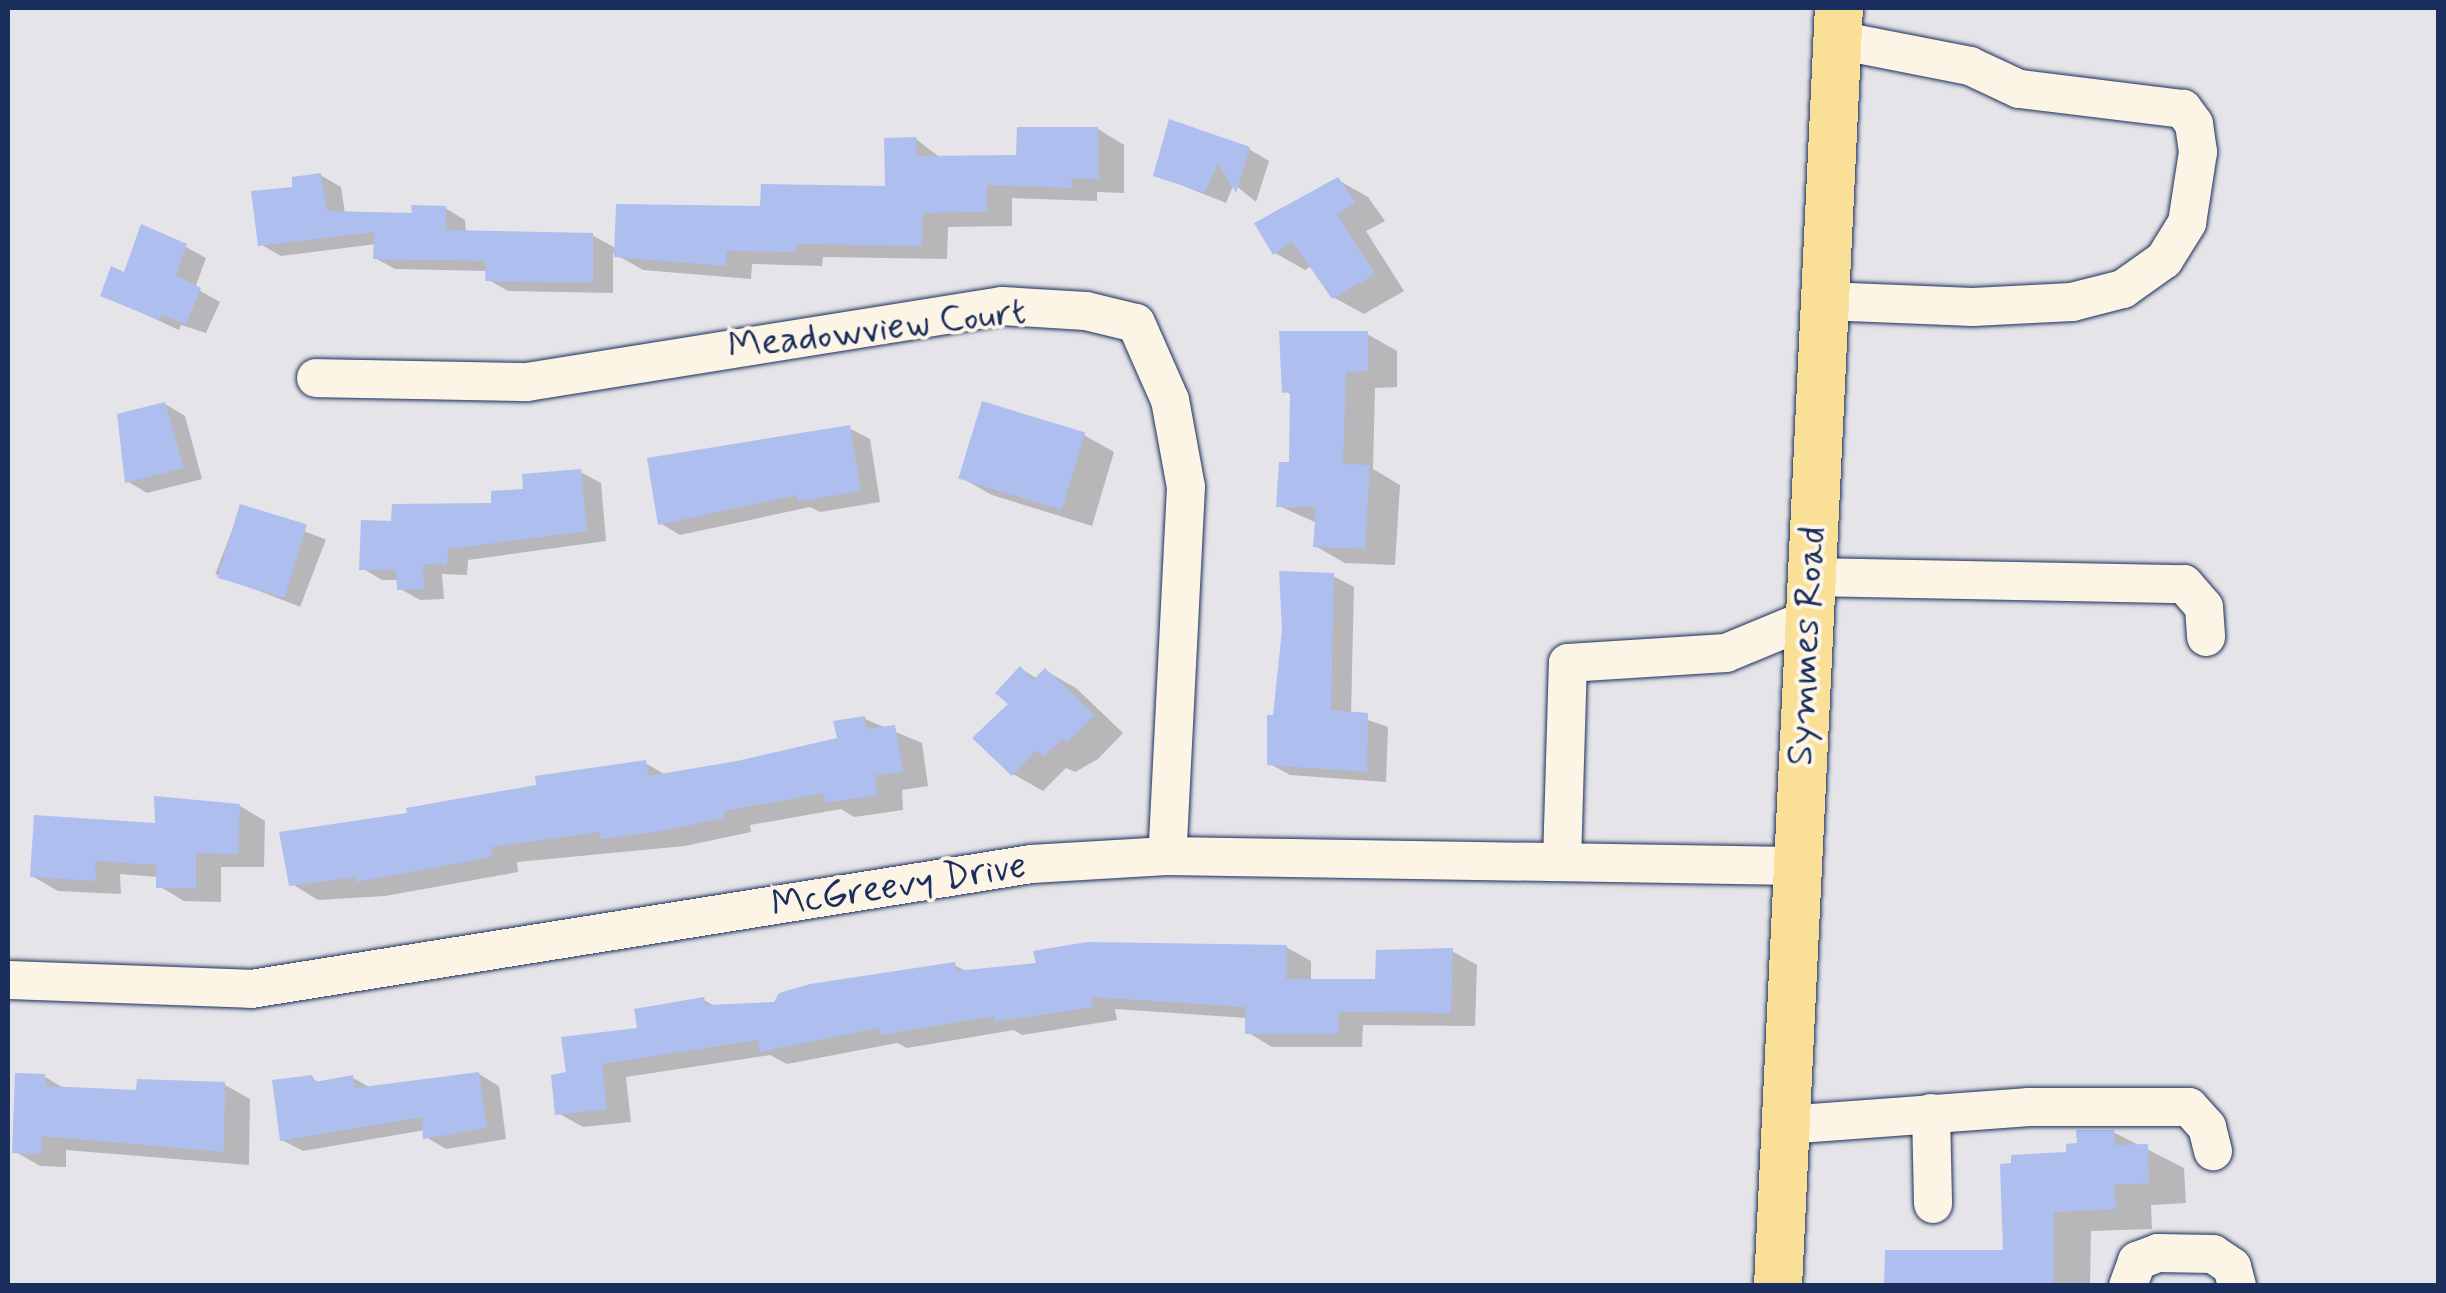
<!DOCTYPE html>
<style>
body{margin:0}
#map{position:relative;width:2446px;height:1293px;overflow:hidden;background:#e5e4e8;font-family:Mynerve,sans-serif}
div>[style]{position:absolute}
.shadow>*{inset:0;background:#0003;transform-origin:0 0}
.building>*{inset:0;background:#aebeee;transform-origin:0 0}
.roads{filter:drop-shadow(0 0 2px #1b2f5e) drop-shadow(0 0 2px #1b2f5e)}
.minor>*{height:38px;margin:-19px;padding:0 19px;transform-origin:19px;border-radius:19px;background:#fcf5e5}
.major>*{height:48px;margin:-24px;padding:0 24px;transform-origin:24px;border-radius:24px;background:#fadf96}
span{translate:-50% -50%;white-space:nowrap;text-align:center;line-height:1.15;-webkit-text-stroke:8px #fcf5e5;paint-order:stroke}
.street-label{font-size:38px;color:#1b2f5e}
.frame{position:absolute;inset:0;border:10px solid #1b2f5e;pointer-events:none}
</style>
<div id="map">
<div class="shadow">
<i style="clip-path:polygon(1098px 129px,1124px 145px,1124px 193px,1097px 192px,1097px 201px,1012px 198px,1012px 226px,948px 227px,947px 259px,823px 257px,822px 266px,752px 264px,751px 279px,643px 270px,613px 253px,613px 293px,508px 291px,487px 279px,488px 271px,395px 269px,375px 258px,376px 244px,281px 256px,260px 244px,295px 189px,320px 175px,341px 187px,345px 214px,414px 215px,445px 208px,465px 220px,466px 233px,592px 235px,617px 249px,763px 209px,888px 188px,916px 139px,942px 159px,1019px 158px)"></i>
<i style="clip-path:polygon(1249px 149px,1269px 161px,1256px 202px,1234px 184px,1226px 203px,1156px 175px)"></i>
<i style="clip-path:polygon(1338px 180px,1368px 197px,1385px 221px,1366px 231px,1404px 291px,1364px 314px,1333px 297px,1312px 265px,1305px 270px,1275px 253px)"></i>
<i style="clip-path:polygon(186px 247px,206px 258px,195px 288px,220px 302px,206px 333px,181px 325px,179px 330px,103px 295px,125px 276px)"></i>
<i style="clip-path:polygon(1367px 334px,1397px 351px,1397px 387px,1375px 388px,1373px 469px,1400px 485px,1395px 565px,1345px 563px,1315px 546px,1317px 523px,1279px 506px,1291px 465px,1293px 396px,1285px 391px)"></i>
<i style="clip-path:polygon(165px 404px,185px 416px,202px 479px,147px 493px,127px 481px)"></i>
<i style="clip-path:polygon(849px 428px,870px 439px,880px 502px,820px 512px,810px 507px,680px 535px,660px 523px)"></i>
<i style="clip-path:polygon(1084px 435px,1114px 452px,1092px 526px,992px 495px,962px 478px)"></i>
<i style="clip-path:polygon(580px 472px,601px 483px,606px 541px,468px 560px,467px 575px,442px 574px,444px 599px,420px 600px,399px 588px,399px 580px,382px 580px,362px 568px,393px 524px,494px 505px)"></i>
<i style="left:241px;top:507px;width:91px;height:72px;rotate:21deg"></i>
<i style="clip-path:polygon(1333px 576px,1354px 587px,1351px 714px,1388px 727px,1386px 782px,1290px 775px,1270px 764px,1275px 718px)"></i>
<i style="clip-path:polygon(1021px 669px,1038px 679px,1046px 671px,1076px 688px,1123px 733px,1098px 759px,1075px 772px,1066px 768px,1043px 791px,1013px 774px,1012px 704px)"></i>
<i style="clip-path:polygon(865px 719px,922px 743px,928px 786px,902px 790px,903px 810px,854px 817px,841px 809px,750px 825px,751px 832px,685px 846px,517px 862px,518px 872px,385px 896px,318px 900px,292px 884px,410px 815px,645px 763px,666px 775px,737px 763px,840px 740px)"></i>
<i style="clip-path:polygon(240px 806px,265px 821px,264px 867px,221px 867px,221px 902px,184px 901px,159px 886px,158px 877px,120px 874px,121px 894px,58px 891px,32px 876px,157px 826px)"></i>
<i style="clip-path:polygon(1286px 947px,1311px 961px,1311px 982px,1378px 982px,1452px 951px,1477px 965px,1475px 1026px,1363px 1025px,1362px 1047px,1272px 1047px,1247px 1032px,1247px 1018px,1115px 1009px,1117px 1020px,1022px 1035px,1014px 1030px,907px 1048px,897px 1043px,787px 1064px,770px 1055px,626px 1077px,631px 1122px,583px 1127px,558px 1113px,568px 1074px,704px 1000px,716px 1007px,776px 1004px,954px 965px,968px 972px)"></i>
<i style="clip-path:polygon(479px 1074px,499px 1086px,506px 1139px,446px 1149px,426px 1137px,425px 1130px,303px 1151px,282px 1140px,311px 1078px,322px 1084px,353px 1078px,371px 1088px)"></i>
<i style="clip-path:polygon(45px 1077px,67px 1090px,139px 1093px,225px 1085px,250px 1099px,249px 1165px,66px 1150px,66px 1167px,40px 1166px,14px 1151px)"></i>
<i style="clip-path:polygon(2113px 1132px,2184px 1168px,2186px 1203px,2151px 1205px,2152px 1229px,2091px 1231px,2090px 1286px,1887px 1286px,2006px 1253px,2069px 1155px)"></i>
</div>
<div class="building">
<i style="clip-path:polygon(1169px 119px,1250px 147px,1236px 193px,1218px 163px,1205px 193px,1153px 176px)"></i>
<i style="clip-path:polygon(1017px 127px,1098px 127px,1099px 179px,1071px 178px,1072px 188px,987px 185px,987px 212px,923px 213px,922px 246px,797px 244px,796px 252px,726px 251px,726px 266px,614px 257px,616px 204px,760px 206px,761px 184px,885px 186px,884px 138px,916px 137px,917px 156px,1016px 155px)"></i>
<i style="clip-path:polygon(321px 173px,327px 211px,412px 213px,411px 205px,446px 206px,446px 230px,593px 233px,593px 283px,485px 281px,486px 261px,373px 259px,374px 232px,258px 246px,251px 191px,292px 187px,292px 177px)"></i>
<i style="clip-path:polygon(1338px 177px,1356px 203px,1337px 214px,1375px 274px,1332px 299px,1292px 241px,1273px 255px,1254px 223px)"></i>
<i style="clip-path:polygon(141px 224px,187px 244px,176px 275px,201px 288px,186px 324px,161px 315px,159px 320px,100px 296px,111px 266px,124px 272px)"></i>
<i style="clip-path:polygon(1279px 331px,1368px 331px,1368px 371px,1346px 372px,1343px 464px,1370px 465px,1365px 549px,1313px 547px,1316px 507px,1276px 507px,1279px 462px,1289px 462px,1290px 392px,1282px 393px)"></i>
<i style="left:982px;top:401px;width:108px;height:81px;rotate:17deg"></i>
<i style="clip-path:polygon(165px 402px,184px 468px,125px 483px,117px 414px)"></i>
<i style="clip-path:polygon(850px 425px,861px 491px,797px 502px,797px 495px,658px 525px,647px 458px)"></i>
<i style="clip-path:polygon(581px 469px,587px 531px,448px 549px,447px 565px,423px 564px,424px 589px,397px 590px,396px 570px,359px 570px,361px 520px,391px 521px,392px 504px,491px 503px,491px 491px,523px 489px,522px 474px)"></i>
<i style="left:240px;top:504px;width:70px;height:77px;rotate:17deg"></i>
<i style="clip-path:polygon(1279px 571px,1334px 573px,1331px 710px,1368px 713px,1367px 772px,1267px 765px,1267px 715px,1273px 715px,1282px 630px)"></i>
<i style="clip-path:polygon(1020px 666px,1033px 680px,1045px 668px,1095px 715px,1066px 743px,1064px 738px,1043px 757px,1037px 750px,1012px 776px,972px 738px,1008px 704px,995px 693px)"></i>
<i style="clip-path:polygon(865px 716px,866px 729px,895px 725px,903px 772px,876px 775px,877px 795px,825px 803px,824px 793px,724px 811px,725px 818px,656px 832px,600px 839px,600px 832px,491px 847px,492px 857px,356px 882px,356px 877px,289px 886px,279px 832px,407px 813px,406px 808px,536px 785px,535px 776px,646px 760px,648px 776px,737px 761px,837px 738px,833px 721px)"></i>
<i style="clip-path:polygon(154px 796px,240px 804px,238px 854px,196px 853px,196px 888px,156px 888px,156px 865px,95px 861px,96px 881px,30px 877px,34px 815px,155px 823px)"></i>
<i style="clip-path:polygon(1087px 942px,1287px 945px,1286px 979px,1375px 979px,1376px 950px,1453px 948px,1451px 1013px,1339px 1012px,1338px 1034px,1245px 1034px,1245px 1007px,1091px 997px,1093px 1007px,995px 1022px,994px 1016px,880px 1035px,879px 1028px,760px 1052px,758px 1040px,602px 1064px,607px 1109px,555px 1115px,551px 1075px,566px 1072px,561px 1037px,637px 1028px,634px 1009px,704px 997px,706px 1005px,774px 1002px,779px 993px,810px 984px,955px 962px,956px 971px,1036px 963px,1033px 951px)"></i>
<i style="clip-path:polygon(479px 1072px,487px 1128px,423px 1139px,422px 1117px,280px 1141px,272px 1080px,312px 1075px,315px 1082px,353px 1075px,355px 1088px)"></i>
<i style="clip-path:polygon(15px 1073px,45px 1074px,46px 1086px,136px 1090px,137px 1079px,225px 1082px,224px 1152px,41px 1136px,42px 1154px,12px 1153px)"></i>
<i style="clip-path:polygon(2076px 1130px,2114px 1130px,2115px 1145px,2148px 1144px,2149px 1183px,2114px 1185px,2116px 1209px,2054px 1212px,2054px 1286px,1884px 1286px,1885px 1250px,2003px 1250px,2000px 1164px,2011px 1163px,2011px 1155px,2066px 1152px,2066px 1144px,2077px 1143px)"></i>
</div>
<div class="roads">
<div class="minor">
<i style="left:1824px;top:301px;width:149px;rotate:2.3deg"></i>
<i style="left:1973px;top:307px;width:99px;rotate:-2.9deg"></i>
<i style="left:2072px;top:302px;width:53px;rotate:-14.3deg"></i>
<i style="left:2123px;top:289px;width:50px;rotate:-35.3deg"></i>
<i style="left:2164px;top:260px;width:44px;rotate:-58.1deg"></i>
<i style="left:2187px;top:223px;width:72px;rotate:-81.2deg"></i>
<i style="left:2198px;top:152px;width:28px;rotate:-98deg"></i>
<i style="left:2194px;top:124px;width:19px;rotate:-126deg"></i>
<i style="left:2183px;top:109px;width:165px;rotate:-173deg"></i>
<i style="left:2019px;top:89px;width:54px;rotate:-154.9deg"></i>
<i style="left:1970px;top:66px;width:136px;rotate:-168.9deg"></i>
<i style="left:316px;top:378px;width:211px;rotate:1.1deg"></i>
<i style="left:527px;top:382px;width:481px;rotate:-9.1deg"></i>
<i style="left:1002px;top:306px;width:84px;rotate:3.4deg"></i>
<i style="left:1086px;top:311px;width:51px;rotate:13.5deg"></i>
<i style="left:1136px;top:323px;width:84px;rotate:66.2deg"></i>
<i style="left:1170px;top:400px;width:88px;rotate:79.6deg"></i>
<i style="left:1186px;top:487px;width:369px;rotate:92.9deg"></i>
<i style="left:1810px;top:577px;width:374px;rotate:1.1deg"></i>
<i style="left:2184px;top:584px;width:30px;rotate:49deg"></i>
<i style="left:2204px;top:607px;width:30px;rotate:86deg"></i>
<i style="left:1562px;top:862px;width:199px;rotate:-88.3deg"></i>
<i style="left:1568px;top:663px;width:158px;rotate:-3.6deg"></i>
<i style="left:1726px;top:653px;width:89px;rotate:-22.5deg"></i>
<i style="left:8px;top:980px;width:243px;rotate:2.1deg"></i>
<i style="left:251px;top:989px;width:790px;rotate:-9.1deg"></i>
<i style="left:1031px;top:864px;width:136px;rotate:-3.4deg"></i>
<i style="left:1167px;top:856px;width:629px;rotate:0.91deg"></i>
<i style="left:1931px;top:1113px;width:91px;rotate:88.7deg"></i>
<i style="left:1785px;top:1125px;width:245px;rotate:-4.2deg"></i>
<i style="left:2029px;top:1107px;width:160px"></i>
<i style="left:2189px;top:1107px;width:27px;rotate:48deg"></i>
<i style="left:2207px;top:1127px;width:25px;rotate:76deg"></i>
<i style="left:2128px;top:1286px;width:27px;rotate:-70deg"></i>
<i style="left:2137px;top:1261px;width:22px;rotate:-21deg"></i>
<i style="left:2158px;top:1253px;width:55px;rotate:1deg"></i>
<i style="left:2213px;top:1254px;width:23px;rotate:34deg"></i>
<i style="left:2232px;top:1267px;width:20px;rotate:75deg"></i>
</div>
<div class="major">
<i style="left:1778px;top:1286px;width:1279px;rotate:-87.27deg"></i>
</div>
</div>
<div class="street-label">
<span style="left:877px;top:330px;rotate:-7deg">Meadowview Court</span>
<span style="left:1807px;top:646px;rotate:-87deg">Symmes Road</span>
<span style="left:899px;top:886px;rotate:-9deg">McGreevy Drive</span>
</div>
<div class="frame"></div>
</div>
